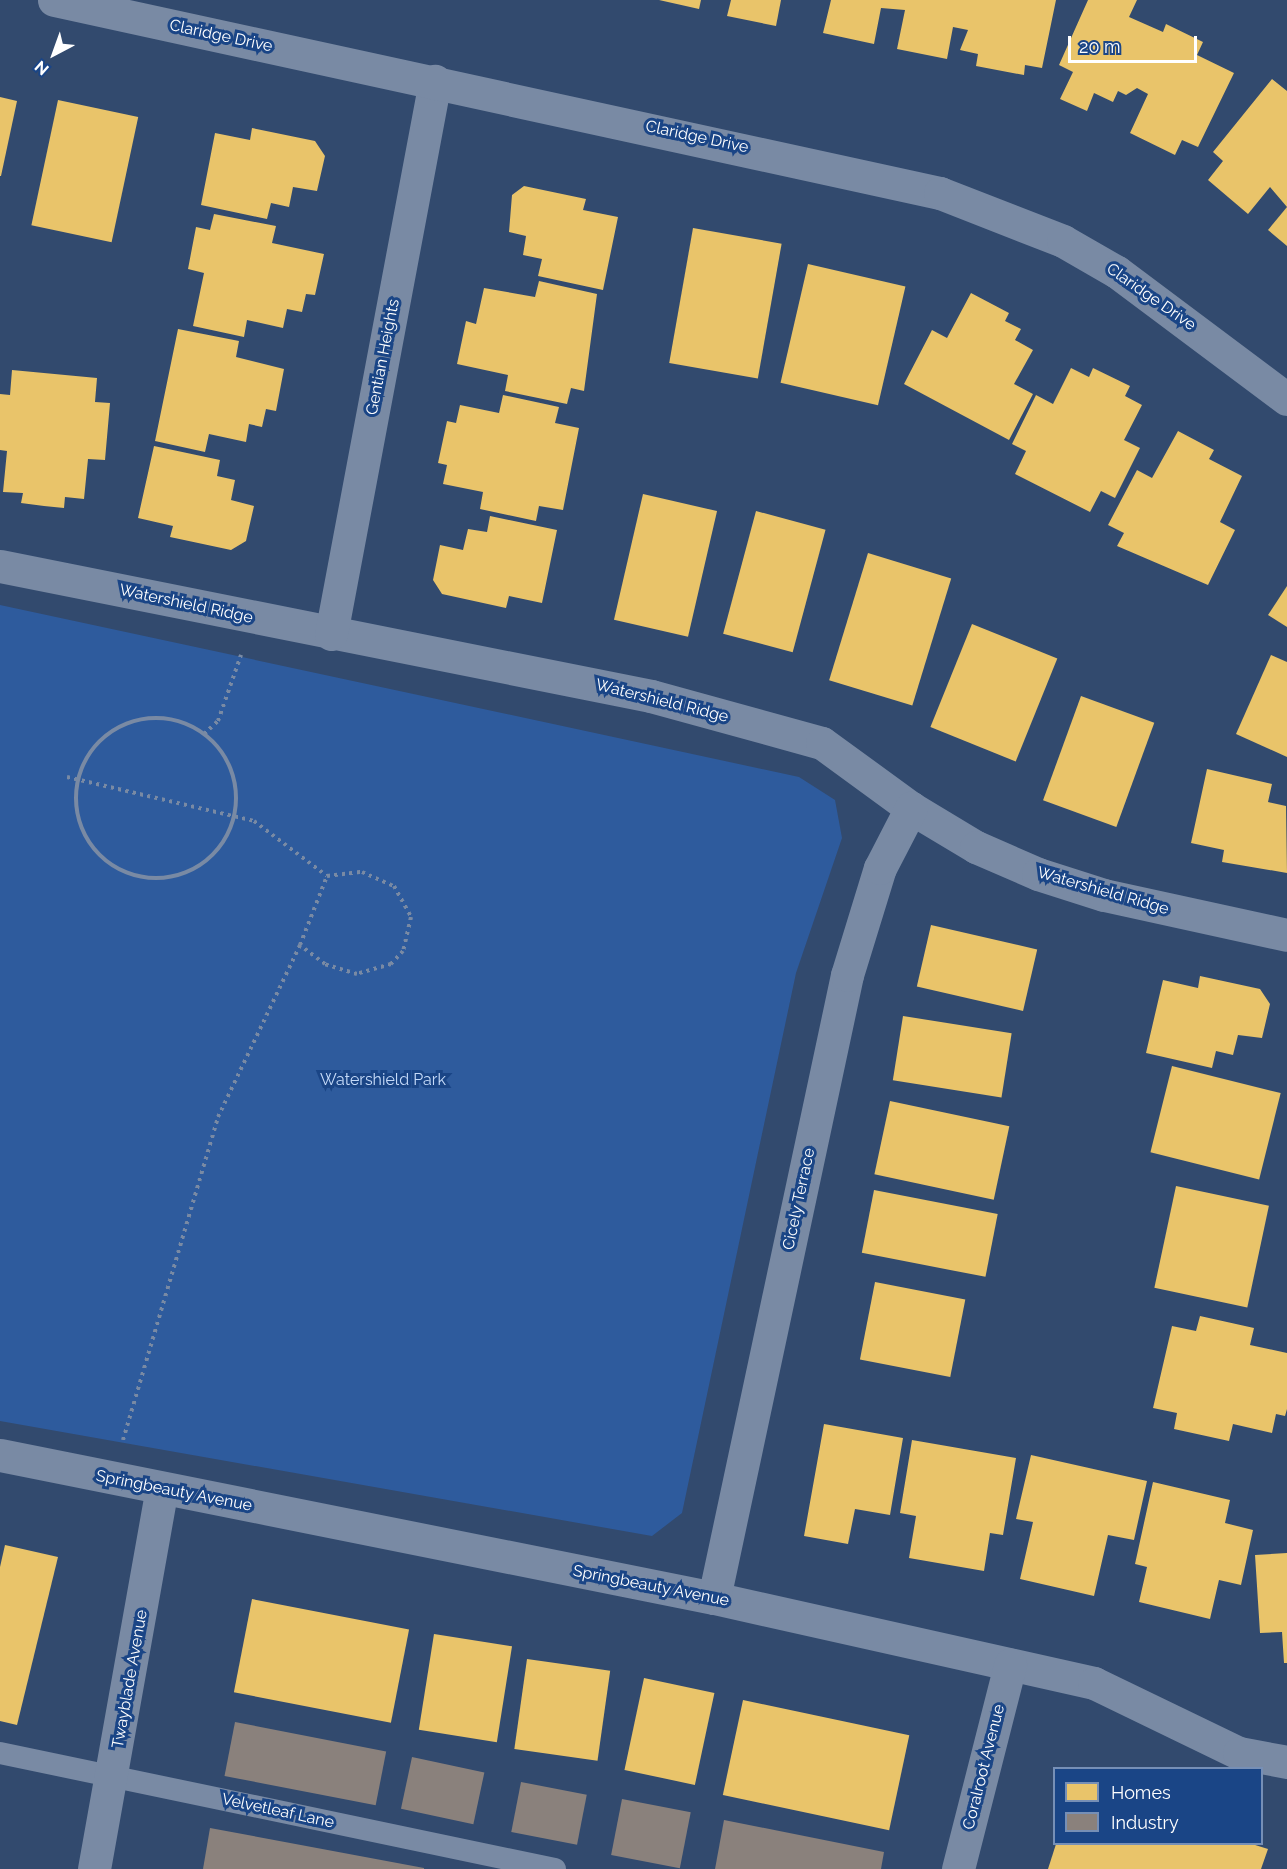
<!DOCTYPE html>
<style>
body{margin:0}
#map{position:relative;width:1287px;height:1869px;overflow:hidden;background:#324a6e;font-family:Raleway,sans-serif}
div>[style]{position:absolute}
.green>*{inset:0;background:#2e5b9d}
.homes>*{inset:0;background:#e9c46a;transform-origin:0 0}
.industry>*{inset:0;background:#8a817c;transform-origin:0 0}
.path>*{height:4px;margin-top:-2px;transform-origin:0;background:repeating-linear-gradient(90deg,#798aa4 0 3px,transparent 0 7.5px)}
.path>.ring{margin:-2px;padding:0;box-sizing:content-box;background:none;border:4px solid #798aa4;border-radius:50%}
.service>*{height:22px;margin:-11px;padding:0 11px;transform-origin:11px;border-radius:11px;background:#798aa4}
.minor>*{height:33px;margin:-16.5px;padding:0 16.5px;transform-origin:16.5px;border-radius:16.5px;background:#798aa4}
.tertiary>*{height:33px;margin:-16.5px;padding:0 16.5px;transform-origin:16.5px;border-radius:16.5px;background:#798aa4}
span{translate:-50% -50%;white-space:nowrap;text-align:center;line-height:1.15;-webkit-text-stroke:6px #1a4586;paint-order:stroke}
.street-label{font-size:16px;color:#fff}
.park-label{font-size:16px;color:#c6dbf9}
.legend{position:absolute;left:1053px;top:1767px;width:210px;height:78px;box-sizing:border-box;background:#1a4586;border:2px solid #768fb6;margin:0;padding:8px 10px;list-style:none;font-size:18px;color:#fff}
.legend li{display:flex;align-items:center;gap:12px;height:30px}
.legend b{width:30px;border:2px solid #768fb6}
.north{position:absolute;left:24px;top:24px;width:60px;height:60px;-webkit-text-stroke:4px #1a4586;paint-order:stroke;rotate:221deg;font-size:16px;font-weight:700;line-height:24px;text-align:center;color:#fff}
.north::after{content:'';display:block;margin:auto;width:21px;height:27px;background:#fff;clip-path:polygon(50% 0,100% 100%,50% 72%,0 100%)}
.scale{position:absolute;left:1068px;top:36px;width:129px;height:27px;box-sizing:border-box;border:3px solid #fff;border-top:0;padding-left:8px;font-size:18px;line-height:21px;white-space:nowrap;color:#fff;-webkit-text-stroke:4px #1a4586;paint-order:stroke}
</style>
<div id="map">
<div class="green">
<i style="clip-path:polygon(0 605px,799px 777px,835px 800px,842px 838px,796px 973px,682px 1513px,652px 1536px,0 1421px)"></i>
</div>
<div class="homes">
<i style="clip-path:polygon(659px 0,701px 0,699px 9px)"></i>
<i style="clip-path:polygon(731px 0,781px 0,776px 26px,727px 16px)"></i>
<i style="clip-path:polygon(831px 0,1056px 0,1042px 68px,1025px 65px,1024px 75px,976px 66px,978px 54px,960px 50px,968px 30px,953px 27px,947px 59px,897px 49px,905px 10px,881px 8px,874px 44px,823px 33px)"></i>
<i style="clip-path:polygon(1088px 0,1137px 0,1129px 17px,1163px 32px,1166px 24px,1203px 42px,1197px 55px,1234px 73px,1198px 147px,1182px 140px,1175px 155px,1130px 133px,1148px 94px,1137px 88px,1126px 95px,1118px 91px,1113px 102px,1094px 93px,1087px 111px,1060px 99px,1073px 72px,1059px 65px)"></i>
<i style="clip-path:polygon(1272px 79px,1287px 91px,1287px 207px,1270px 187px,1248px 214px,1208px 180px,1223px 161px,1213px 152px)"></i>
<i style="clip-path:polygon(0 97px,17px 101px,1px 176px,0 176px)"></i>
<i style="left:58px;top:100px;width:82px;height:128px;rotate:12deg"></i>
<i style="clip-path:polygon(252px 128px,315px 141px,325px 156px,317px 191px,293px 187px,289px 207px,271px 203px,267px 219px,201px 205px,215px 133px,250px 140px)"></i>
<i style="clip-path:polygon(524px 186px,586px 199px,583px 210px,618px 217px,603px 290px,538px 276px,542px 259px,523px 255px,526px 236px,509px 232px,512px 195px)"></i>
<i style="clip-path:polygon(1287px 207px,1287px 246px,1268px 230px)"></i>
<i style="clip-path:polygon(214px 214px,276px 226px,272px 243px,324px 254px,315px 295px,306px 294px,302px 312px,287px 309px,283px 328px,247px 320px,244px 337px,193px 326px,204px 273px,188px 269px,196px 227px,210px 230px)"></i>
<i style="left:693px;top:228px;width:90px;height:137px;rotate:10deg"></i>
<i style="left:808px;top:264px;width:100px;height:122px;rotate:13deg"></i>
<i style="clip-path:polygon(539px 281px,597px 294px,584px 391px,571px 388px,567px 404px,505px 391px,508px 375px,457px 364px,466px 321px,476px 324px,484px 288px,535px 297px)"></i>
<i style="clip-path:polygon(971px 293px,1009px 313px,1005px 321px,1021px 329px,1015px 340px,1033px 350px,1014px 384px,1033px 394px,1009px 440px,904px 384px,932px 330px,947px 338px)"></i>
<i style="clip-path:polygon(178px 329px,239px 341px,236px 357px,284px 369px,276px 411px,266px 409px,262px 427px,249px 424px,246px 442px,209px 434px,205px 452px,155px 441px)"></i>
<i style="clip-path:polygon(1071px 368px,1089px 377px,1093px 368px,1130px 386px,1125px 396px,1142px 405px,1124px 440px,1140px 448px,1115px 498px,1101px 491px,1090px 512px,1015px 474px,1026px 451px,1012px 444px,1036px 395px,1053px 404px)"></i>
<i style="clip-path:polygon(12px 370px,97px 378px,95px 402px,110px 403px,105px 460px,88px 459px,84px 499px,65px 497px,64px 508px,44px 506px,21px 503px,23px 493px,3px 492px,7px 451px,0 450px,0 394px,10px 395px)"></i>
<i style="clip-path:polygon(503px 395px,559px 407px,555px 423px,579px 428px,563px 510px,539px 506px,536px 521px,480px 509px,483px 492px,443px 484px,447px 465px,438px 463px,447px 421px,456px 423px,460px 405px,499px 413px)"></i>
<i style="clip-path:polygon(1178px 431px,1214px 450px,1209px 459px,1242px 476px,1220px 522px,1235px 530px,1208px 585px,1117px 546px,1124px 533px,1108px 525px,1137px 470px,1152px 478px)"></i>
<i style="clip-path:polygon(154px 446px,220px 460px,217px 476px,235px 480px,231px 500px,254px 506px,246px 541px,231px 550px,170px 537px,173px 526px,138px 518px)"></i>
<i style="left:643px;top:494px;width:76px;height:129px;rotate:13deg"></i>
<i style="left:756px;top:511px;width:72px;height:127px;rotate:15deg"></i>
<i style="clip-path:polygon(490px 516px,557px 530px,542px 603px,509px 596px,506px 608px,442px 594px,433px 580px,440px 545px,463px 550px,468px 529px,487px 532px)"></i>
<i style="left:868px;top:553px;width:87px;height:133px;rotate:17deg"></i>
<i style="clip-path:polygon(1287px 586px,1287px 627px,1268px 615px)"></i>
<i style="left:972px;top:624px;width:92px;height:111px;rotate:22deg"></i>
<i style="clip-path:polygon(1271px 655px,1287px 662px,1287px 757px,1236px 734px)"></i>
<i style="left:1081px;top:696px;width:78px;height:111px;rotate:20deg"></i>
<i style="clip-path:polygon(1207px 769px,1272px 784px,1268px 802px,1286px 806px,1287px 873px,1222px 862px,1224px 850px,1191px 843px)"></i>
<i style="left:931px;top:925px;width:109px;height:63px;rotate:13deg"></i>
<i style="clip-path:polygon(1200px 976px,1260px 989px,1270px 1004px,1262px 1038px,1238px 1035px,1233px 1055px,1216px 1051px,1212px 1068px,1146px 1053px,1163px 980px,1198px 988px)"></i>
<i style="left:903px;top:1016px;width:110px;height:65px;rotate:9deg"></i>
<i style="left:1172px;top:1066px;width:112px;height:89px;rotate:14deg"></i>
<i style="left:890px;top:1101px;width:122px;height:75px;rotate:12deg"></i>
<i style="left:1176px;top:1186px;width:95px;height:104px;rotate:12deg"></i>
<i style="left:874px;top:1190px;width:126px;height:64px;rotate:11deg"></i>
<i style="left:875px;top:1282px;width:92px;height:79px;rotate:11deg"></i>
<i style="clip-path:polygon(1200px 1316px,1254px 1328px,1250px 1345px,1287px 1353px,1287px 1409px,1285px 1416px,1276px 1414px,1272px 1433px,1233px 1424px,1229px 1441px,1174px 1429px,1177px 1413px,1153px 1408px,1172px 1326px,1196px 1331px)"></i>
<i style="clip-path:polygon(824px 1424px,903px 1438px,890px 1515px,855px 1509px,848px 1544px,804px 1536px)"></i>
<i style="clip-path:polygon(912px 1440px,1016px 1458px,1003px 1535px,990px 1533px,984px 1571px,909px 1558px,916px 1516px,900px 1513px)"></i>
<i style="clip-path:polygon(1031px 1455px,1147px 1481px,1134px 1540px,1108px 1535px,1094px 1596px,1020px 1579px,1033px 1522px,1016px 1519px)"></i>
<i style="clip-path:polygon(1153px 1482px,1230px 1500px,1225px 1523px,1253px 1530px,1241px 1585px,1219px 1580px,1210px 1619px,1139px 1602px,1147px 1567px,1135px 1564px)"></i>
<i style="clip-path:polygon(5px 1545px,58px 1557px,17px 1725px,0 1721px,0 1567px)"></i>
<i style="clip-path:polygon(1287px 1553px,1287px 1663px,1284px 1663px,1282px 1632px,1260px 1633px,1255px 1555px)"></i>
<i style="left:252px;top:1599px;width:160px;height:95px;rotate:11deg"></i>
<i style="left:434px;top:1634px;width:79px;height:97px;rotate:9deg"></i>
<i style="left:527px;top:1659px;width:84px;height:91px;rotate:8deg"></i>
<i style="left:644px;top:1678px;width:72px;height:94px;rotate:12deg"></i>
<i style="left:743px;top:1700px;width:170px;height:97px;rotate:12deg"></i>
<i style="clip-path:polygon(1056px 1844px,1252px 1844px,1268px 1849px,1261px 1869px,1048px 1869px)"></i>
</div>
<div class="industry">
<i style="left:235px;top:1722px;width:154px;height:55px;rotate:11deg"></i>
<i style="left:412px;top:1757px;width:74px;height:53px;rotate:12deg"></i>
<i style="left:521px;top:1782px;width:67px;height:51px;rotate:11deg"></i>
<i style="left:622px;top:1799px;width:70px;height:57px;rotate:11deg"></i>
<i style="clip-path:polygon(724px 1820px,884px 1852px,881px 1869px,715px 1869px)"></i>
<i style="clip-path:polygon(210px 1828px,424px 1868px,424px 1869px,203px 1869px)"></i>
</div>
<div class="path">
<i class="ring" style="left:76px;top:718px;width:156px;height:156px"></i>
<i style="left:204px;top:734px;width:19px;rotate:-43deg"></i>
<i style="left:218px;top:721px;width:70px;rotate:-70.8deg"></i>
<i style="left:67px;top:777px;width:192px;rotate:13.2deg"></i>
<i style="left:254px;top:821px;width:91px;rotate:37deg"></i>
<i style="left:362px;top:872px;width:35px;rotate:24deg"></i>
<i style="left:394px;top:886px;width:35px;rotate:61deg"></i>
<i style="left:411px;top:917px;width:35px;rotate:103deg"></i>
<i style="left:403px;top:951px;width:18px;rotate:133deg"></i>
<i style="left:391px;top:964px;width:35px;rotate:164deg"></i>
<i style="left:357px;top:974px;width:34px;rotate:-163deg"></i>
<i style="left:325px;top:964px;width:31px;rotate:-143deg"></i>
<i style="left:300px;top:945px;width:74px;rotate:-68.6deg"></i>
<i style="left:327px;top:876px;width:35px;rotate:-7deg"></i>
<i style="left:123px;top:1440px;width:337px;rotate:-73.6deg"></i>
<i style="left:218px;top:1117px;width:191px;rotate:-64.5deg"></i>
</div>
<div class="service">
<i style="left:0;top:1753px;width:567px;rotate:11.81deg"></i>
</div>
<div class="minor">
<i style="left:0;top:566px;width:664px;rotate:11.29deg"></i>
<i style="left:651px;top:696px;width:177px;rotate:15.4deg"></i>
<i style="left:822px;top:743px;width:110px;rotate:36.1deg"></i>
<i style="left:911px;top:808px;width:76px;rotate:31deg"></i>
<i style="left:976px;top:847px;width:68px;rotate:23.5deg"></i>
<i style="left:1038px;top:874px;width:69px;rotate:17.7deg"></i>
<i style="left:1104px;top:895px;width:187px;rotate:12.3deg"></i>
<i style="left:331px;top:634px;width:563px;rotate:-79.35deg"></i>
<i style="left:0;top:1455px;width:728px;rotate:11.33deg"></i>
<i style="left:714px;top:1598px;width:389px;rotate:12.6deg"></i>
<i style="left:1094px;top:1683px;width:161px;rotate:25.8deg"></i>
<i style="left:1239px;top:1753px;width:49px;rotate:10.6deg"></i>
<i style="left:714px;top:1598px;width:637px;rotate:-77.95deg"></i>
<i style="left:847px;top:975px;width:112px;rotate:-72.9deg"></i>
<i style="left:880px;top:868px;width:68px;rotate:-62.7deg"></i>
<i style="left:94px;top:1869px;width:387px;rotate:-79.9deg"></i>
<i style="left:958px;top:1869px;width:211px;rotate:-75.7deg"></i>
</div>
<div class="tertiary">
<i style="left:54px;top:0;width:907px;rotate:12.29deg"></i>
<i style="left:940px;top:193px;width:132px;rotate:21.3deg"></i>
<i style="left:1063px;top:241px;width:62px;rotate:29.9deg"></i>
<i style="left:1117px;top:272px;width:212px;rotate:36.8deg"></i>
</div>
<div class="street-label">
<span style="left:221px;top:36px;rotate:12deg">Claridge Drive</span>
<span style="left:697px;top:137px;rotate:12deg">Claridge Drive</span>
<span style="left:1151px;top:297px;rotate:35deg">Claridge Drive</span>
<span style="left:383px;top:357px;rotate:-79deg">Gentian Heights</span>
<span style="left:186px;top:604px;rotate:12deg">Watershield Ridge</span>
<span style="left:662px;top:701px;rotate:14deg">Watershield Ridge</span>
<span style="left:1103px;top:891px;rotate:16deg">Watershield Ridge</span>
<span style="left:799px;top:1199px;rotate:-78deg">Cicely Terrace</span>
<span style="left:174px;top:1491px;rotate:11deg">Springbeauty Avenue</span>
<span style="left:651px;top:1586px;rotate:11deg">Springbeauty Avenue</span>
<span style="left:130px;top:1679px;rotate:-80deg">Twayblade Avenue</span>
<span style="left:984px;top:1767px;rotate:-76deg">Coralroot Avenue</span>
<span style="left:278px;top:1811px;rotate:12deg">Velvetleaf Lane</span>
</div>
<div class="park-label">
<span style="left:383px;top:1080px">Watershield Park</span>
</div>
<ul class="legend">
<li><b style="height:16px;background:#e9c46a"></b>Homes</li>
<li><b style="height:16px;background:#8a817c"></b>Industry</li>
</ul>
<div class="north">N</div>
<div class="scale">20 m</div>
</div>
